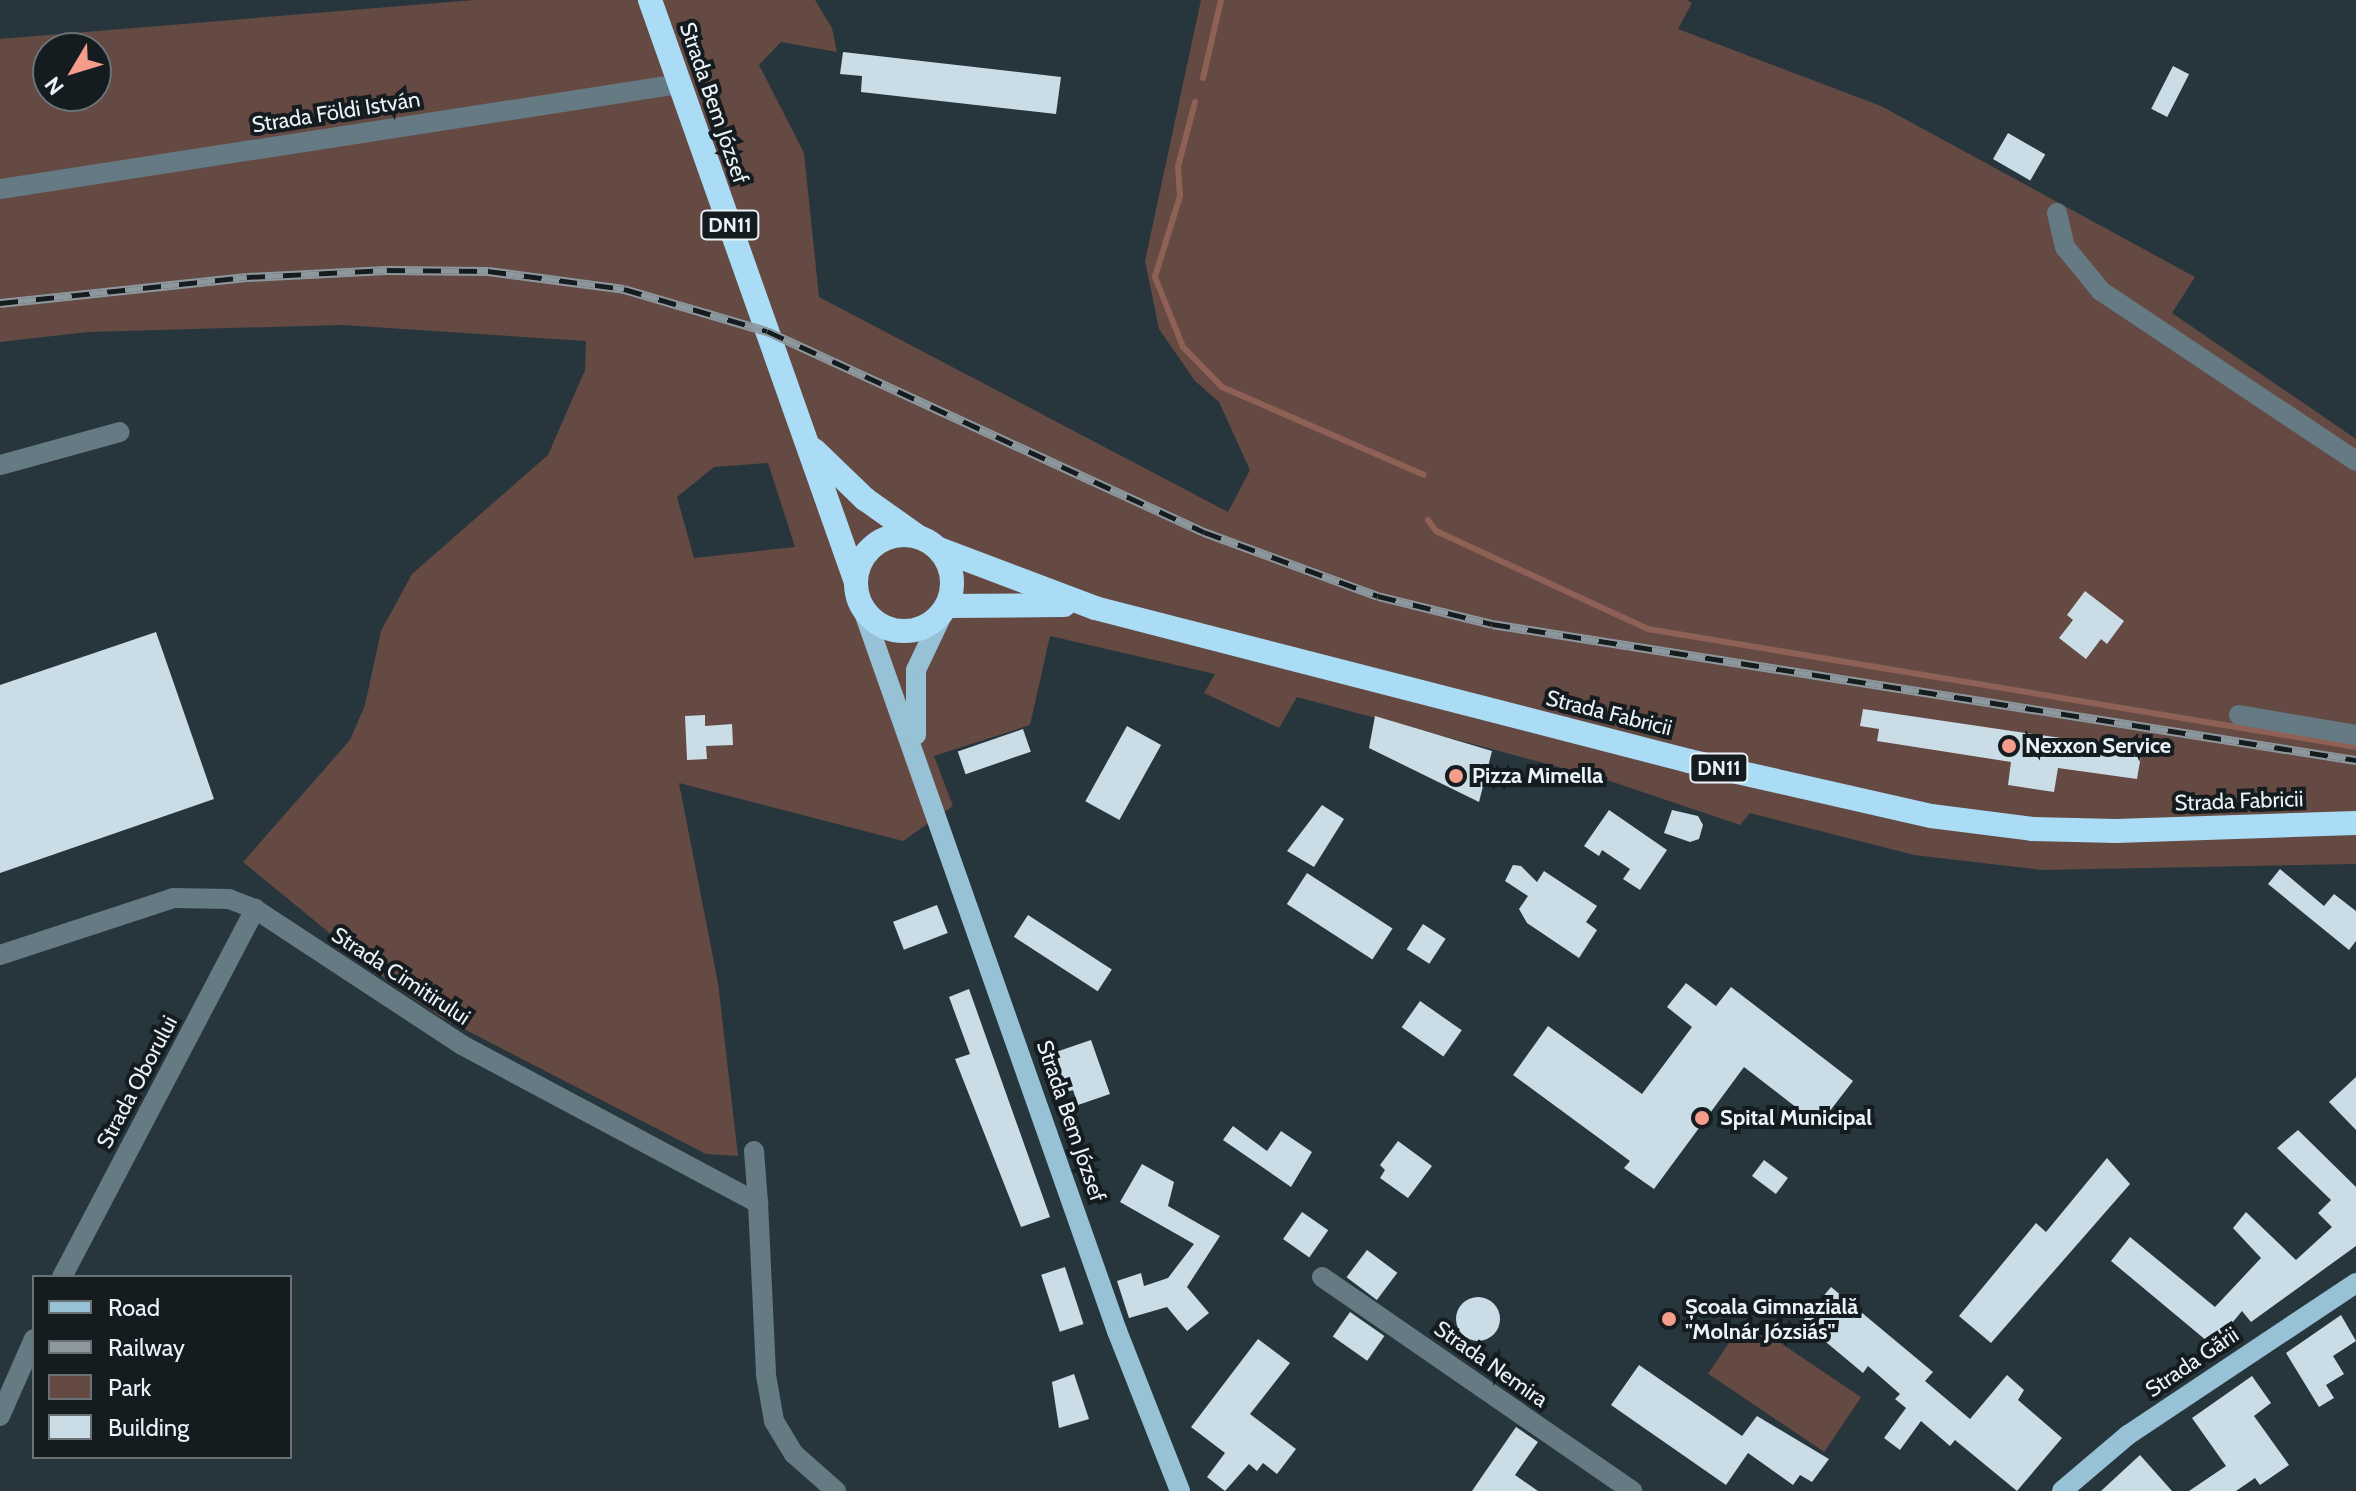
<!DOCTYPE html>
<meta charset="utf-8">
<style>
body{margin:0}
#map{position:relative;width:2356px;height:1491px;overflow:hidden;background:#27363d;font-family:Cabin,sans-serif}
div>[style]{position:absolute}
.green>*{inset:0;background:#654943;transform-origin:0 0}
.stream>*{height:6px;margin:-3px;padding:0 3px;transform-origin:3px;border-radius:3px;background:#8e6056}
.building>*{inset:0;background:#cadce5;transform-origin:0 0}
.round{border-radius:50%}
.minor>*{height:20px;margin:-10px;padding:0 10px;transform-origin:10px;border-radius:10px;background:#667a84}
.major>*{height:20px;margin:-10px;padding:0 10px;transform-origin:10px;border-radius:10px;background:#97c1d5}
.highway>*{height:24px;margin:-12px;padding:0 12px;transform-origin:12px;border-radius:12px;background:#aaddf5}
.highway>.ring{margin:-12px;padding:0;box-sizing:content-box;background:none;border:24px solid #aaddf5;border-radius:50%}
.rail>*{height:9px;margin-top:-4.5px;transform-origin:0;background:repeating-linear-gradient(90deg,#151c1f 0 18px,#8c989e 0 36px);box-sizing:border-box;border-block:2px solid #8c989e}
.dots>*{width:22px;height:22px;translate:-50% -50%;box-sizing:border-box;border:4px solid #151c1f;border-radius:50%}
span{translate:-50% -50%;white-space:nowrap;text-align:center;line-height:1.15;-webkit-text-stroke:8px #151c1f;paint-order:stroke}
.shield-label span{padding:2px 6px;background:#151c1f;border:2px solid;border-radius:6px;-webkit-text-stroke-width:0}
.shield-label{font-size:20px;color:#eaf3f8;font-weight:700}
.street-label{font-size:22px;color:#eaf3f8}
.poi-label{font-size:22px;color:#eaf3f8;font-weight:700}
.left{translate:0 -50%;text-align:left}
.legend{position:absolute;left:32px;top:1275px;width:260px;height:184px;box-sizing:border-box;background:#151c1f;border:2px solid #6a7276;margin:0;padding:10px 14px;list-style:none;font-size:24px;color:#eaf3f8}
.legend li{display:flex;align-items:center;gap:16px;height:40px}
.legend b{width:40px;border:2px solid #6a7276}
.north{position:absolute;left:32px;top:32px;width:80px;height:80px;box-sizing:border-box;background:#151c1f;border:2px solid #6a7276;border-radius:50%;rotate:232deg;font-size:22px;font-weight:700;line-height:32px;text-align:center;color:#eaf3f8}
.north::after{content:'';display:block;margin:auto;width:28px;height:36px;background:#f49d8b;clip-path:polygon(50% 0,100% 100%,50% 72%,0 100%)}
</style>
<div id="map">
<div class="green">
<i style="clip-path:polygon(evenodd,474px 0,815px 0,832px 28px,837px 52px,781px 42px,759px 65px,804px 153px,819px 297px,1228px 512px,1250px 470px,1219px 402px,1195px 381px,1159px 329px,1145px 261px,1201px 0,1687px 0,1692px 3px,1678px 29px,1881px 106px,2195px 277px,2172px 313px,2356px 439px,2356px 864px,2042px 870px,1914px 855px,1750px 813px,1740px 825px,1607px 780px,1297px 697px,1279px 728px,1204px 693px,1215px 674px,1050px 636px,1030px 725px,934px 756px,953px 806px,903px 841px,679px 783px,718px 983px,738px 1156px,706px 1154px,441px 1017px,388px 981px,243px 862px,350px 740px,365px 705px,381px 631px,412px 574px,548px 455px,585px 370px,586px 341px,342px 325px,88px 332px,0 342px,0 39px,474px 0,48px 48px,96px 48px,96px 96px,48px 96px,48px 48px,474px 0,768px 463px,795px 547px,694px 558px,677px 497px,714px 467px,768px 463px)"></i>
<i style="left:1745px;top:1319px;width:140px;height:66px;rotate:34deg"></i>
</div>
<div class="stream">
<i style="left:1203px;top:78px;width:80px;rotate:-77deg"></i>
<i style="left:1195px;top:102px;width:67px;rotate:104.7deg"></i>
<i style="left:1178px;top:167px;width:29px;rotate:86deg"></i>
<i style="left:1180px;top:196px;width:85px;rotate:107.2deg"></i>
<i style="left:1155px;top:277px;width:75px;rotate:68.2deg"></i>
<i style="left:1183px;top:347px;width:56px;rotate:45.7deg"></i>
<i style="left:1222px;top:387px;width:220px;rotate:23.5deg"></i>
<i style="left:1428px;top:520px;width:14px;rotate:54deg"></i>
<i style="left:1436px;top:531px;width:234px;rotate:24.8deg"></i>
<i style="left:1648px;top:629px;width:718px;rotate:9.46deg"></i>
</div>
<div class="building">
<i style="clip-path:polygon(843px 52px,1061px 77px,1056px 114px,861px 92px,862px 76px,840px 74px)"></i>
<i style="left:2173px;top:66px;width:18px;height:48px;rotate:27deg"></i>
<i style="left:2008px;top:133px;width:43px;height:30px;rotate:30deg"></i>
<i style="clip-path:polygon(2085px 591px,2124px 621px,2107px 644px,2101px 639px,2086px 659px,2059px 638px,2073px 620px,2067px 615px)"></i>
<i style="clip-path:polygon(156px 632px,214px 799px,0 873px,0 685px)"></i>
<i style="clip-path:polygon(1863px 709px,2142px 750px,2137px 779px,2058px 768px,2054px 792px,2008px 785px,2011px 762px,1877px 741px,1879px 729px,1860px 726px)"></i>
<i style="clip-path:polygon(705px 715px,705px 726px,732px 724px,733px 745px,706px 746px,707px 759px,687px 760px,685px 716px)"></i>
<i style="clip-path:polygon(1375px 716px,1492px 751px,1479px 802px,1369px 748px)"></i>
<i style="left:1127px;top:726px;width:39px;height:86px;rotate:29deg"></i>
<i style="left:1023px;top:729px;width:24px;height:69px;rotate:71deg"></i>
<i style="clip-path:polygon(1322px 805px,1344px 819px,1314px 867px,1287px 851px)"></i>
<i style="clip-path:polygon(1609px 810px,1667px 850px,1640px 890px,1623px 879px,1630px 869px,1602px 850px,1599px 856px,1584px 846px)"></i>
<i style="clip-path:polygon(1672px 810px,1698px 816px,1703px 825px,1699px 839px,1690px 842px,1664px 833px)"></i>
<i style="clip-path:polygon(1513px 865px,1521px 866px,1537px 882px,1544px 871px,1597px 906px,1586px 922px,1597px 930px,1579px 958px,1527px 923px,1519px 909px,1528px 896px,1505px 881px)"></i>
<i style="clip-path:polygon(2280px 869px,2324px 906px,2334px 894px,2356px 911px,2356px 941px,2349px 950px,2268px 884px)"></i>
<i style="left:1307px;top:873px;width:102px;height:37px;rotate:33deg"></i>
<i style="left:937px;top:905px;width:30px;height:47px;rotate:69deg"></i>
<i style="left:1028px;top:915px;width:100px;height:26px;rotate:33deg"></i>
<i style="left:1423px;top:924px;width:27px;height:30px;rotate:33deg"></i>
<i style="clip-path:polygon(1686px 983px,1716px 1006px,1731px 987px,1853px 1081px,1819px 1125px,1744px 1067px,1654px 1189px,1624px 1168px,1630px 1161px,1513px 1075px,1548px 1026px,1642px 1094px,1692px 1027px,1667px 1007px)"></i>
<i style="clip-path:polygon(969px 989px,1050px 1217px,1021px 1227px,955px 1059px,970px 1054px,949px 997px)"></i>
<i style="left:1420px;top:1001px;width:51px;height:32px;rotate:35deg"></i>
<i style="clip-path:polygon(1091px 1040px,1110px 1094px,1078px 1105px,1073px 1090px,1066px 1092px,1053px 1053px)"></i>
<i style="clip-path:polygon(2356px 1077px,2356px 1130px,2329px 1102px)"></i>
<i style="clip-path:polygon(1233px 1126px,1267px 1151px,1281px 1131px,1312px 1152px,1291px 1187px,1223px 1140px)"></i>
<i style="clip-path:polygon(2298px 1130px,2356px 1187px,2356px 1246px,2251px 1322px,2242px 1311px,2213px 1346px,2111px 1261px,2130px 1237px,2215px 1307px,2261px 1258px,2233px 1228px,2246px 1212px,2296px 1260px,2332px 1227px,2318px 1213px,2331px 1200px,2277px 1148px)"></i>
<i style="clip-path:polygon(1398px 1141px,1432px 1166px,1408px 1198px,1380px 1178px,1385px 1170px,1380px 1165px)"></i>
<i style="clip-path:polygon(2107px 1158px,2130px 1184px,1991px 1343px,1959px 1316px,2036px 1223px,2046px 1232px)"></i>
<i style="left:1764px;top:1160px;width:30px;height:20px;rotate:37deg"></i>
<i style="clip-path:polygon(1142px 1164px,1174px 1182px,1168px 1206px,1220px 1236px,1187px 1287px,1209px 1313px,1187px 1331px,1167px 1307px,1129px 1318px,1117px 1281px,1141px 1273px,1144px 1286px,1168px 1278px,1194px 1244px,1120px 1202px)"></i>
<i style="left:1302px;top:1212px;width:32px;height:33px;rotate:35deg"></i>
<i style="left:1367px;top:1250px;width:38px;height:34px;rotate:37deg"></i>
<i style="left:1065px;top:1267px;width:60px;height:25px;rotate:72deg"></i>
<i style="clip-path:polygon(1831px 1287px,1933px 1372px,1925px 1381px,1970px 1419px,2007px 1375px,2024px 1390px,2018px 1400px,2062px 1438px,2017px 1491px,1955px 1440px,1950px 1446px,1921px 1421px,1900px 1450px,1884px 1438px,1906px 1408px,1895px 1399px,1900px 1394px,1868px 1366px,1863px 1373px,1802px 1322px)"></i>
<i class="round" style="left:1456px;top:1297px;width:44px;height:44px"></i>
<i style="left:1350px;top:1312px;width:42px;height:30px;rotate:35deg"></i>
<i style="clip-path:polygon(2341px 1315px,2356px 1341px,2333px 1356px,2344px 1374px,2326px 1385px,2334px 1398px,2319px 1407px,2286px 1353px)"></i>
<i style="clip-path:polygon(1258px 1339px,1290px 1363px,1250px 1414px,1296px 1449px,1277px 1474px,1263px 1463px,1257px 1471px,1249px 1464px,1225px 1491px,1207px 1477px,1225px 1453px,1191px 1427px)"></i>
<i style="clip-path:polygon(1639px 1365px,1742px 1436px,1757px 1416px,1829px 1459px,1812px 1482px,1800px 1475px,1793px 1485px,1748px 1453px,1726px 1485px,1611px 1405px)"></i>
<i style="clip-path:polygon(1074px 1374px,1089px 1419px,1059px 1428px,1052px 1382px)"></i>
<i style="clip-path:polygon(2252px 1376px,2271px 1403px,2254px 1416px,2289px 1465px,2260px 1485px,2255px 1478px,2236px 1491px,2189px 1491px,2226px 1466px,2192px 1418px)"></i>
<i style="clip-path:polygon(1516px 1427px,1538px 1442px,1515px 1475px,1538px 1491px,1472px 1491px)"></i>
<i style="clip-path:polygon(2140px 1455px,2172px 1491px,2101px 1491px)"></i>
</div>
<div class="minor">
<i style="left:0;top:189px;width:688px;rotate:-8.78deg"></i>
<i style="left:2057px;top:213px;width:35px;rotate:77deg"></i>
<i style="left:2065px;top:247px;width:57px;rotate:50.7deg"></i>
<i style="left:2101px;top:291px;width:306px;rotate:33.7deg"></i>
<i style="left:0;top:465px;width:124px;rotate:-15.4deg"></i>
<i style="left:2239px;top:715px;width:119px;rotate:9.7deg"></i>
<i style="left:0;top:955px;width:182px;rotate:-18.2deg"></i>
<i style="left:173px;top:898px;width:56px;rotate:1deg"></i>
<i style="left:229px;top:899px;width:28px;rotate:21deg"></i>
<i style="left:255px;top:909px;width:248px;rotate:33.3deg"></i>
<i style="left:462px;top:1045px;width:336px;rotate:28.1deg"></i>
<i style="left:758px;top:1203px;width:172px;rotate:87.3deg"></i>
<i style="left:766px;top:1375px;width:47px;rotate:80.1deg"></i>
<i style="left:774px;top:1421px;width:39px;rotate:59deg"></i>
<i style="left:794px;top:1454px;width:56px;rotate:41.4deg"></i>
<i style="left:754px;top:1151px;width:52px;rotate:85.6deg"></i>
<i style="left:62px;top:1277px;width:416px;rotate:-62.3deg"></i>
<i style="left:1322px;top:1277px;width:377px;rotate:34.6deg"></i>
<i style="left:0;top:1416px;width:84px;rotate:-66.2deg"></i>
</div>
<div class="major">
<i style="left:862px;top:607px;width:768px;rotate:70.6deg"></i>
<i style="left:1117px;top:1331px;width:172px;rotate:68.5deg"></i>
<i style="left:916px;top:735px;width:65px;rotate:-90deg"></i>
<i style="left:916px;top:670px;width:65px;rotate:-64.6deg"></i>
<i style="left:2062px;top:1491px;width:87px;rotate:-40.3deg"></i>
<i style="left:2128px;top:1435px;width:274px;rotate:-33.7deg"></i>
</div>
<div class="highway">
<i style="left:650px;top:0;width:617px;rotate:70.51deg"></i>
<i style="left:814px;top:450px;width:71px;rotate:43.9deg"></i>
<i style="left:865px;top:499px;width:64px;rotate:35.4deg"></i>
<i class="ring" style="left:856px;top:535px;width:72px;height:72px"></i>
<i style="left:939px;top:549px;width:167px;rotate:20.7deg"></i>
<i style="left:1095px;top:608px;width:613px;rotate:14.44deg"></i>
<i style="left:1689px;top:761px;width:248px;rotate:12.8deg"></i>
<i style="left:1931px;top:816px;width:102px;rotate:7.3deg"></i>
<i style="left:2032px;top:829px;width:84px;rotate:1.4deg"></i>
<i style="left:2116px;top:831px;width:240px;rotate:-1.9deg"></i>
<i style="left:947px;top:606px;width:117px;rotate:-0.5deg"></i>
</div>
<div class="rail">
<i style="left:0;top:303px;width:248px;rotate:-6deg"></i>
<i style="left:247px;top:277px;width:140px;rotate:-2.9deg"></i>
<i style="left:387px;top:270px;width:101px;rotate:0.6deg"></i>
<i style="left:488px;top:271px;width:137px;rotate:7.5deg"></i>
<i style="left:624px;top:289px;width:149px;rotate:16.4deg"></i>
<i style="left:767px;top:331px;width:481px;rotate:24.7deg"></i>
<i style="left:1204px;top:532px;width:185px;rotate:20.2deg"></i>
<i style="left:1378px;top:596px;width:117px;rotate:13.8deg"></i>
<i style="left:1492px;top:624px;width:875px;rotate:8.95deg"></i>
</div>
<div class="dots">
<i style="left:2009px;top:746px;background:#f49d8b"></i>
<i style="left:1456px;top:776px;background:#f49d8b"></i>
<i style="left:1702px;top:1118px;background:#f49d8b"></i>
<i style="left:1669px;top:1319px;background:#f49d8b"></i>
</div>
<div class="shield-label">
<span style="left:730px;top:225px">DN11</span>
<span style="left:1719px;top:768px">DN11</span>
</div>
<div class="street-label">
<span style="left:714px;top:103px;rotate:71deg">Strada Bem József</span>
<span style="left:336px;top:112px;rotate:-9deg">Strada Földi István</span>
<span style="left:1609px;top:713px;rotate:14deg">Strada Fabricii</span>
<span style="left:2239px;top:801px;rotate:-2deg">Strada Fabricii</span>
<span style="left:401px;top:976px;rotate:33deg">Strada Cimitirului</span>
<span style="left:137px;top:1082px;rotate:-62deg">Strada Oborului</span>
<span style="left:1071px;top:1121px;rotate:71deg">Strada Bem József</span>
<span style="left:2192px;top:1362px;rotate:-34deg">Strada Gării</span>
<span style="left:1491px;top:1364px;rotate:35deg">Strada Nemira</span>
</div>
<div class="poi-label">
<span class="left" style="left:2025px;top:746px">Nexxon Service</span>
<span class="left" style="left:1472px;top:776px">Pizza Mimella</span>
<span class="left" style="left:1720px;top:1118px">Spital Municipal</span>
<span class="left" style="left:1685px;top:1319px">Școala Gimnazială<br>"Molnár Józsiás"</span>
</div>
<ul class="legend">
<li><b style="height:10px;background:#97c1d5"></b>Road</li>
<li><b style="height:10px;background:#8c989e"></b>Railway</li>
<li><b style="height:22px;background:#654943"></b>Park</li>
<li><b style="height:22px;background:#cadce5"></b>Building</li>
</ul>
<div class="north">N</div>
</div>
